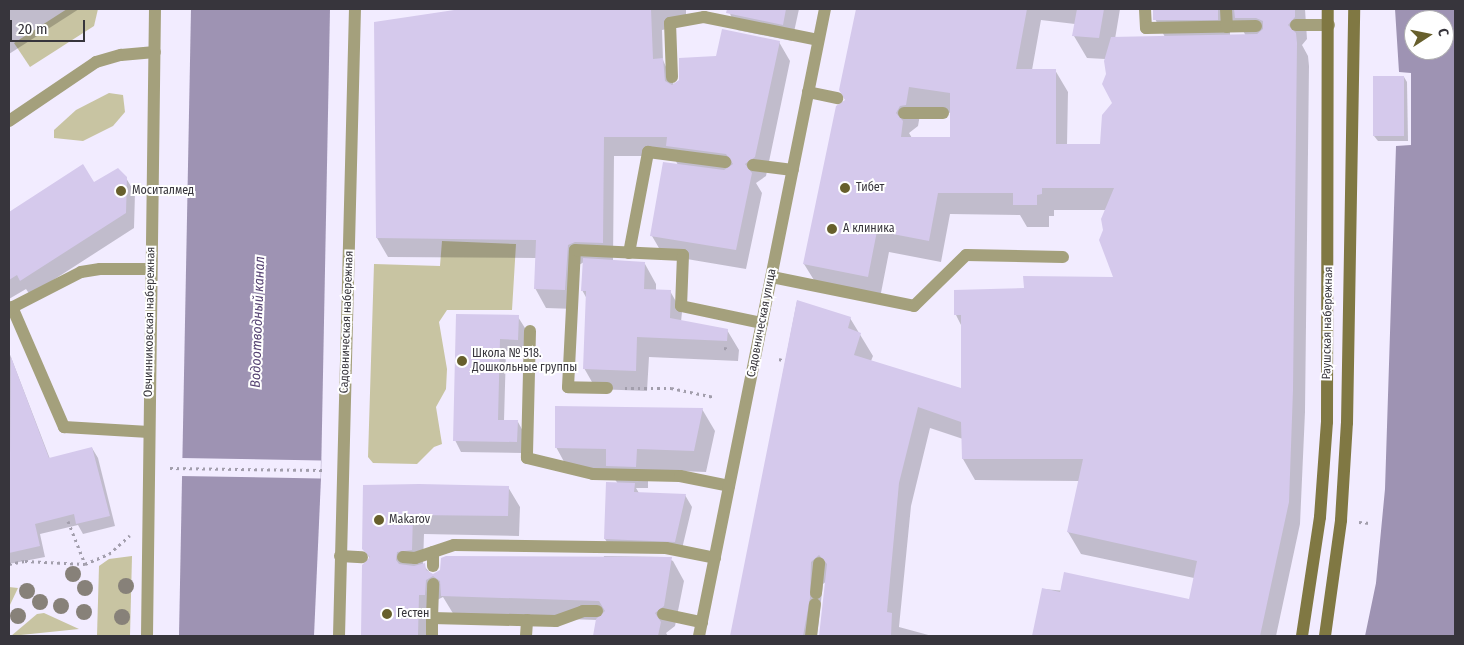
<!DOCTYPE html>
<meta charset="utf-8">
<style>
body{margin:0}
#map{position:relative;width:1464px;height:645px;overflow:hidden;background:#f2ecff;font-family:"Fira Sans Condensed",sans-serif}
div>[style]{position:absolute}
.green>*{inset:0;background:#c8c4a2}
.water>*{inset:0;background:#9e93b3}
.pier>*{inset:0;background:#f2ecff;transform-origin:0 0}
.shadow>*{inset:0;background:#0003}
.building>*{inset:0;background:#d5c9ec;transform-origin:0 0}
.path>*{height:3px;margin-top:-1.5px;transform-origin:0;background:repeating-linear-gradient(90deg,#a29eac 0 2.5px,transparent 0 6.5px)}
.service>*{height:12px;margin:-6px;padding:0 6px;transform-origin:6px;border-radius:6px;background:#a4a07c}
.pedestrian>*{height:12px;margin:-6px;padding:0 6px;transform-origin:6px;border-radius:6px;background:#a4a07c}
.tertiary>*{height:12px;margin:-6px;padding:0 6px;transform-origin:6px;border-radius:6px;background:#a4a07c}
.secondary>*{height:12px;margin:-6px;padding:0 6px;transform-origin:6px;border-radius:6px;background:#807843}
.trees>*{width:16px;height:16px;margin:-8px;border-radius:50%;background:#878179}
.dots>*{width:14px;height:14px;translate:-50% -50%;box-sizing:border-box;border:2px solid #fff;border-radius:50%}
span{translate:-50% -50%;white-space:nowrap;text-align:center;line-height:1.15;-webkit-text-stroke:4px #fff;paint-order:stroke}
.poi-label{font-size:12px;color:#37353c}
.left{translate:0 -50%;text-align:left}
.street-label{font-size:12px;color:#37353c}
.water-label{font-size:14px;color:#564373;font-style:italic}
.frame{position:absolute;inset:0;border:10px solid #37353c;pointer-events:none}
.north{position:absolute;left:1404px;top:10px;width:50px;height:50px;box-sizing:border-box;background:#fff;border:1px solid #afaeb1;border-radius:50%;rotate:79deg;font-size:14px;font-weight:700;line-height:20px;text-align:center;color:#37353c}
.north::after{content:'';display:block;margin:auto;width:18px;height:22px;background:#675f2c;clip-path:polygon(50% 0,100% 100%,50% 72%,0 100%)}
.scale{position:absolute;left:10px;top:20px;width:75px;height:22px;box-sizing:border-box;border:2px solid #37353c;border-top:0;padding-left:6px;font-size:15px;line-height:18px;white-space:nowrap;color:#37353c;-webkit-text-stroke:4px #fff;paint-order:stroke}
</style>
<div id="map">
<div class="green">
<i style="clip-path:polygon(67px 9px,98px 9px,94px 26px,30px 67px,14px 43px)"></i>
<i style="clip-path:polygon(109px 93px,123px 95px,125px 112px,113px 126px,83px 141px,54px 138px,54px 130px,76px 110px)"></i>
<i style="clip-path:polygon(442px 241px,516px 244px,512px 310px,447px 310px,439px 322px,447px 369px,446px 389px,436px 407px,442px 444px,434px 447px,417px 464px,373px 463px,368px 457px,374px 264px,440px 266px)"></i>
<i style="clip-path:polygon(132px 556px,130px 636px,97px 636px,99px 566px,109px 559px)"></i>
<i style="clip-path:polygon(9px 587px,18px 588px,9px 607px)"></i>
<i style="clip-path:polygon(44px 613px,79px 629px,11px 636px,37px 614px)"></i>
</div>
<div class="water">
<i style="clip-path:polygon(191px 9px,330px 9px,321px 478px,314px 636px,179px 636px)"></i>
<i style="clip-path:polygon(evenodd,1395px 9px,1455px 9px,1455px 636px,1365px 636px,1376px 583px,1385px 489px,1396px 146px,1411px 145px,1411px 73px,1399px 72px,1395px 9px,1414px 20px,1444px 20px,1444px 50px,1414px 50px,1414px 20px)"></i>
</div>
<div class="pier">
<i style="left:181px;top:458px;width:140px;height:18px;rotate:1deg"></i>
</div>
<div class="shadow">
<i style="clip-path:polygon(9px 9px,79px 9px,9px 54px)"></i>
<i style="clip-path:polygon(465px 9px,686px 9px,686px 25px,662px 30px,663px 60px,674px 85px,717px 58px,779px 42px,790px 61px,766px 176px,756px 183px,762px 193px,746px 269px,663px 255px,652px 236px,678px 165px,673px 156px,614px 156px,613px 262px,645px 264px,656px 284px,656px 291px,670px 291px,682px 312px,681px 322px,727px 330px,739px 350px,738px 361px,649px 357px,647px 391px,596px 389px,584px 368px,587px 299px,582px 290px,584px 262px,579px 265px,575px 309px,546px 308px,535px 288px,536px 258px,388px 257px,377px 238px,375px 23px)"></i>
<i style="clip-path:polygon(728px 9px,799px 9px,792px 41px,737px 30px)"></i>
<i style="clip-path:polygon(evenodd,857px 9px,1120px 9px,1115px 39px,1165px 37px,1155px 19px,1154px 9px,1305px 9px,1307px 39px,1302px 45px,1308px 56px,1309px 66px,1305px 412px,1300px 524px,1276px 636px,1033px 636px,1043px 589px,1190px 601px,1194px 578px,1081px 554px,1068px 532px,1079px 481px,975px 480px,963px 459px,963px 439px,930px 428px,911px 506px,899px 627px,932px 636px,820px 636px,827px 581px,823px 584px,817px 636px,732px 636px,797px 301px,850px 318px,873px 356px,871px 361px,963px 390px,962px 327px,956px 315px,1025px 289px,1114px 278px,1104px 230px,1106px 210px,1054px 210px,1054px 216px,1049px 216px,1049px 227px,1027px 227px,1020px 215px,950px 214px,941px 262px,889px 252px,880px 298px,817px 285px,804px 264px,846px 101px,840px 90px,857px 9px,1041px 20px,1075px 24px,1074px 36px,1087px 58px,1105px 59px,1113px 104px,1101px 145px,1067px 145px,1068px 92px,1055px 70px,1032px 70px,1041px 20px,857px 9px,1238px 22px,1246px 36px,1230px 36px,1230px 28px,1238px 22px,857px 9px,921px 109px,951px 113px,952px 138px,912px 138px,909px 133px,918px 126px,921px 109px)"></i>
<i style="clip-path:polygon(1404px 77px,1407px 82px,1408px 141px,1378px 141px,1374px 136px)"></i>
<i style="clip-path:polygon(83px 165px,93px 183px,126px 178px,135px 193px,134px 228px,30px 295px,26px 289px,9px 299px,9px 214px)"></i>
<i style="clip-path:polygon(458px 315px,518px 317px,525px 328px,524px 351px,506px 351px,504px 421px,518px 422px,524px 433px,523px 453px,461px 452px,455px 440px)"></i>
<i style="clip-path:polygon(9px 352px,50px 459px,92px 448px,98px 458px,115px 526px,83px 534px,78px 525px,40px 534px,45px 557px,9px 564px)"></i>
<i style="clip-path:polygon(702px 409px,715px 431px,706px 472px,648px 470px,648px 488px,636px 488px,639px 493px,685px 495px,692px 507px,681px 553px,612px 550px,605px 539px,618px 484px,609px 470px,568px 469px,556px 447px)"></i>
<i style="clip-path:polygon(364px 486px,508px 487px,520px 507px,519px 536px,424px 534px,423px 565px,432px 575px,603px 561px,604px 556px,665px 557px,673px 561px,684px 581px,675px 626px,666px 633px,668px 636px,594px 636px,597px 620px,454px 615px,443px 597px,437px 600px,430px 636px,362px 636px,363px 566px,370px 559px,364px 549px)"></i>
</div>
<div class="building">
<i style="clip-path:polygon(461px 9px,651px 9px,653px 59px,663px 58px,665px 81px,672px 85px,679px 80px,679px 58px,716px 56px,722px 29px,780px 41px,755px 157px,745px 164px,752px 173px,736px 250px,650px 236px,663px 162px,724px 170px,733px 164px,726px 154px,666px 146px,667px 137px,604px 137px,603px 243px,575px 242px,568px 245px,565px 290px,534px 289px,536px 240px,376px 238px,374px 22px)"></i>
<i style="clip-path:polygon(727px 9px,786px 9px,783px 25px,726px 13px)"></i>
<i style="clip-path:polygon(evenodd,856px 9px,1027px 9px,1016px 69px,1056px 69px,1056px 144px,1100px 144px,1102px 115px,1112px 103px,1102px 84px,1106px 74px,1104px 61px,1111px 37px,1257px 34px,1263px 29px,1263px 21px,1256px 18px,1235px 18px,1234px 9px,1295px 9px,1295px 17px,1288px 25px,1296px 33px,1297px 43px,1293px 390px,1289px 502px,1260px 636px,1032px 636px,1042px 588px,1060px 592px,1064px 572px,1189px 599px,1197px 561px,1067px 532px,1083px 459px,962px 459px,961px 422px,918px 407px,899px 483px,887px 612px,892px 613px,891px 636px,819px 636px,827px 564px,819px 555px,811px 562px,810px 598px,803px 636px,730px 636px,797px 300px,851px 317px,848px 328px,861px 333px,854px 355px,961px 388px,961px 315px,954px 315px,954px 290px,1024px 288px,1023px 276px,1113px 277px,1099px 240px,1103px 230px,1101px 219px,1114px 188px,1042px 188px,1042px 194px,1037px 195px,1037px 205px,1013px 205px,1013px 193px,938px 193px,929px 241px,877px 231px,868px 277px,803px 264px,836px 106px,845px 100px,839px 90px,856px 9px,909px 87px,950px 93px,950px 137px,901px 137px,903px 121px,896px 113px,900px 106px,906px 105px,909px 87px)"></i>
<i style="clip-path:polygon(1077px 9px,1104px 9px,1099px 38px,1072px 36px)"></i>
<i style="left:1153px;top:9px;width:65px;height:11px"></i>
<i style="left:1373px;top:76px;width:31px;height:60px"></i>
<i style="clip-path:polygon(83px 164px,94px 182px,118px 168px,127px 177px,126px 213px,20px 281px,17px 275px,9px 280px,9px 212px)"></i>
<i style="clip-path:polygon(583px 258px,645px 262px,644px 289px,671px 290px,670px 318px,728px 329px,727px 341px,637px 337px,636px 371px,583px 369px,586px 291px,581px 291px)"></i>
<i style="clip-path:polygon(456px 314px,519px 315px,518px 340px,500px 339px,498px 420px,518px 420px,517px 442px,453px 441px)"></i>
<i style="clip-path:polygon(11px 357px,49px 458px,92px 447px,110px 516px,76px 524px,74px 514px,35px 524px,40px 546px,9px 553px)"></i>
<i style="clip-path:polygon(555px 406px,626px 407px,703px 408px,694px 451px,637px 449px,636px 467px,606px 466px,606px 449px,555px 448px)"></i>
<i style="clip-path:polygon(606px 482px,635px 483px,634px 492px,686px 494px,675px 542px,604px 539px)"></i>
<i style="clip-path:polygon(419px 484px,509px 486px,508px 516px,413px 515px,412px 550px,397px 552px,396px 560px,399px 564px,414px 566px,425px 563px,426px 570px,433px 574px,440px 570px,441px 558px,446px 556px,672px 557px,664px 606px,655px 613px,661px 622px,658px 636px,593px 636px,596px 619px,605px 611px,599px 601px,441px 596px,440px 581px,433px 576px,426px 580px,425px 595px,419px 595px,418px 636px,361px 636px,362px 565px,370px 557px,362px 549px,363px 485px)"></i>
</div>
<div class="path">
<i style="left:724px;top:348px;width:6px;rotate:9deg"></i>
<i style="left:779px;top:359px;width:3px;rotate:18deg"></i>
<i style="left:625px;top:388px;width:46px"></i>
<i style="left:671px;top:388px;width:44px;rotate:11.8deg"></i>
<i style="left:170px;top:468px;width:152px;rotate:0.8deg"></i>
<i style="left:68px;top:521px;width:46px;rotate:68.4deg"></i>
<i style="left:1359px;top:522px;width:11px;rotate:5deg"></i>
<i style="left:9px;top:564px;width:16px;rotate:-11deg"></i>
<i style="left:25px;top:561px;width:60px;rotate:2.9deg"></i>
<i style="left:85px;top:564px;width:26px;rotate:-23deg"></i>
<i style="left:109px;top:554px;width:28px;rotate:-42deg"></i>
</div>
<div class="service">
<i style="left:1145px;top:9px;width:19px;rotate:87deg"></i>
<i style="left:1146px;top:28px;width:110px;rotate:-1deg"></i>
<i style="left:1226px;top:9px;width:18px;rotate:87deg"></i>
<i style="left:1296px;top:25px;width:33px"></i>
<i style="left:672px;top:77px;width:54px;rotate:-92.1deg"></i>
<i style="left:670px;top:23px;width:35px;rotate:-10deg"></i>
<i style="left:704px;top:17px;width:116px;rotate:11.4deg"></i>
<i style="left:808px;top:92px;width:30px;rotate:12deg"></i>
<i style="left:904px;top:113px;width:39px"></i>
<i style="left:9px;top:121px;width:105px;rotate:-34.1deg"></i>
<i style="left:96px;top:62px;width:26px;rotate:-16deg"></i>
<i style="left:121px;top:55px;width:34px;rotate:-5deg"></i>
<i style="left:753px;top:165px;width:40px;rotate:7.1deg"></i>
<i style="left:629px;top:253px;width:103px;rotate:-79.3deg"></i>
<i style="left:648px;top:152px;width:78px;rotate:7.4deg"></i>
<i style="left:772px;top:277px;width:145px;rotate:11.5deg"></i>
<i style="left:914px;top:306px;width:73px;rotate:-44.4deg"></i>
<i style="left:966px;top:255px;width:97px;rotate:1.2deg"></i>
<i style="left:12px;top:307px;width:131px;rotate:66.6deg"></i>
<i style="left:64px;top:427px;width:85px;rotate:3.4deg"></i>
<i style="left:530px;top:331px;width:127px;rotate:91.4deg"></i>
<i style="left:527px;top:458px;width:68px;rotate:13.6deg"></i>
<i style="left:593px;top:474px;width:87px;rotate:1.3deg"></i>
<i style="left:680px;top:476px;width:50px;rotate:11.5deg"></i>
<i style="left:607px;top:388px;width:39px;rotate:-179deg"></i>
<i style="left:568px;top:387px;width:137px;rotate:-87.1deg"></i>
<i style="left:575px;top:250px;width:108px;rotate:2.7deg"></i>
<i style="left:683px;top:255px;width:51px;rotate:92.2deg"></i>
<i style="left:681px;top:306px;width:83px;rotate:11.9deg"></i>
<i style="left:433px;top:552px;width:14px;rotate:90deg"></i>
<i style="left:340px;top:556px;width:22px;rotate:3deg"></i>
<i style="left:403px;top:557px;width:12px;rotate:5deg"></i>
<i style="left:415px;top:558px;width:41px;rotate:-18.4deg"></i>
<i style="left:454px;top:545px;width:212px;rotate:0.8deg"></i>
<i style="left:666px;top:548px;width:50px;rotate:11.5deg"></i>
<i style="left:816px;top:593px;width:30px;rotate:-84deg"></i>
<i style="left:663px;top:614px;width:40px;rotate:12deg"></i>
<i style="left:432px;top:618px;width:34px;rotate:-88deg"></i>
<i style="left:432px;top:636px;width:18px;rotate:-90deg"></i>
<i style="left:432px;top:618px;width:124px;rotate:1.4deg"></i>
<i style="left:556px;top:621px;width:29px;rotate:-20deg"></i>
<i style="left:583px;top:611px;width:14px"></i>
<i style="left:526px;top:636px;width:16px;rotate:-86deg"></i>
<i style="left:811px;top:636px;width:32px;rotate:-83deg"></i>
</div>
<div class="pedestrian">
<i style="left:9px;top:309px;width:81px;rotate:-27.2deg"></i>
<i style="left:81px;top:272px;width:19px;rotate:-9deg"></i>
<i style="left:100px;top:269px;width:51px"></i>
</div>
<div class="tertiary">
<i style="left:147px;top:636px;width:627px;rotate:-89.27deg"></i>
<i style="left:339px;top:636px;width:627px;rotate:-88.54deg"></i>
<i style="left:699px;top:636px;width:640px;rotate:-78.64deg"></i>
</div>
<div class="secondary">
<i style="left:1302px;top:636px;width:120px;rotate:-81.4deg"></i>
<i style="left:1320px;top:517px;width:95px;rotate:-85.8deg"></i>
<i style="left:1327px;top:422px;width:413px;rotate:-89.9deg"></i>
<i style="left:1325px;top:636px;width:117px;rotate:-82.1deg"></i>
<i style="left:1341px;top:520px;width:97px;rotate:-86.5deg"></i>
<i style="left:1347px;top:423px;width:414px;rotate:-89deg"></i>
</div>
<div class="trees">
<i style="left:73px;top:574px"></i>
<i style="left:126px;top:586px"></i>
<i style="left:85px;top:588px"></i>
<i style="left:27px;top:591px"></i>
<i style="left:40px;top:602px"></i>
<i style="left:61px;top:606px"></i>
<i style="left:84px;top:612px"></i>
<i style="left:18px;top:616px"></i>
<i style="left:122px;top:617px"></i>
</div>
<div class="dots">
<i style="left:845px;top:188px;background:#675f2c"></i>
<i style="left:121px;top:191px;background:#675f2c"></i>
<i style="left:832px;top:229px;background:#675f2c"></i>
<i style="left:462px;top:361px;background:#675f2c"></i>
<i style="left:379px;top:520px;background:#675f2c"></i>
<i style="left:387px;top:614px;background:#675f2c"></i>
</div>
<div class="poi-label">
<span class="left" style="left:856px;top:188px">Тибет</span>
<span class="left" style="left:132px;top:191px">Моситалмед</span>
<span class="left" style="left:843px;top:229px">А клиника</span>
<span class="left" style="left:472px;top:361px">Школа № 518.<br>Дошкольные группы</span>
<span class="left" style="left:389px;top:520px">Makarov</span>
<span class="left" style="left:397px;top:614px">Гестен</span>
</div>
<div class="street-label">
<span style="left:150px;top:322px;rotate:-89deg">Овчинниковская набережная</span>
<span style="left:347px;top:322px;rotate:-88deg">Садовническая набережная</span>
<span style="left:762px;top:323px;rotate:-79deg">Садовническая улица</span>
<span style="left:1328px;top:323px;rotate:-89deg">Раушская набережная</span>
</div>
<div class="water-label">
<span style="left:258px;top:322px;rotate:-88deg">Водоотводный канал</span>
</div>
<div class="frame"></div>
<div class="north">С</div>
<div class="scale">20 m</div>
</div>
